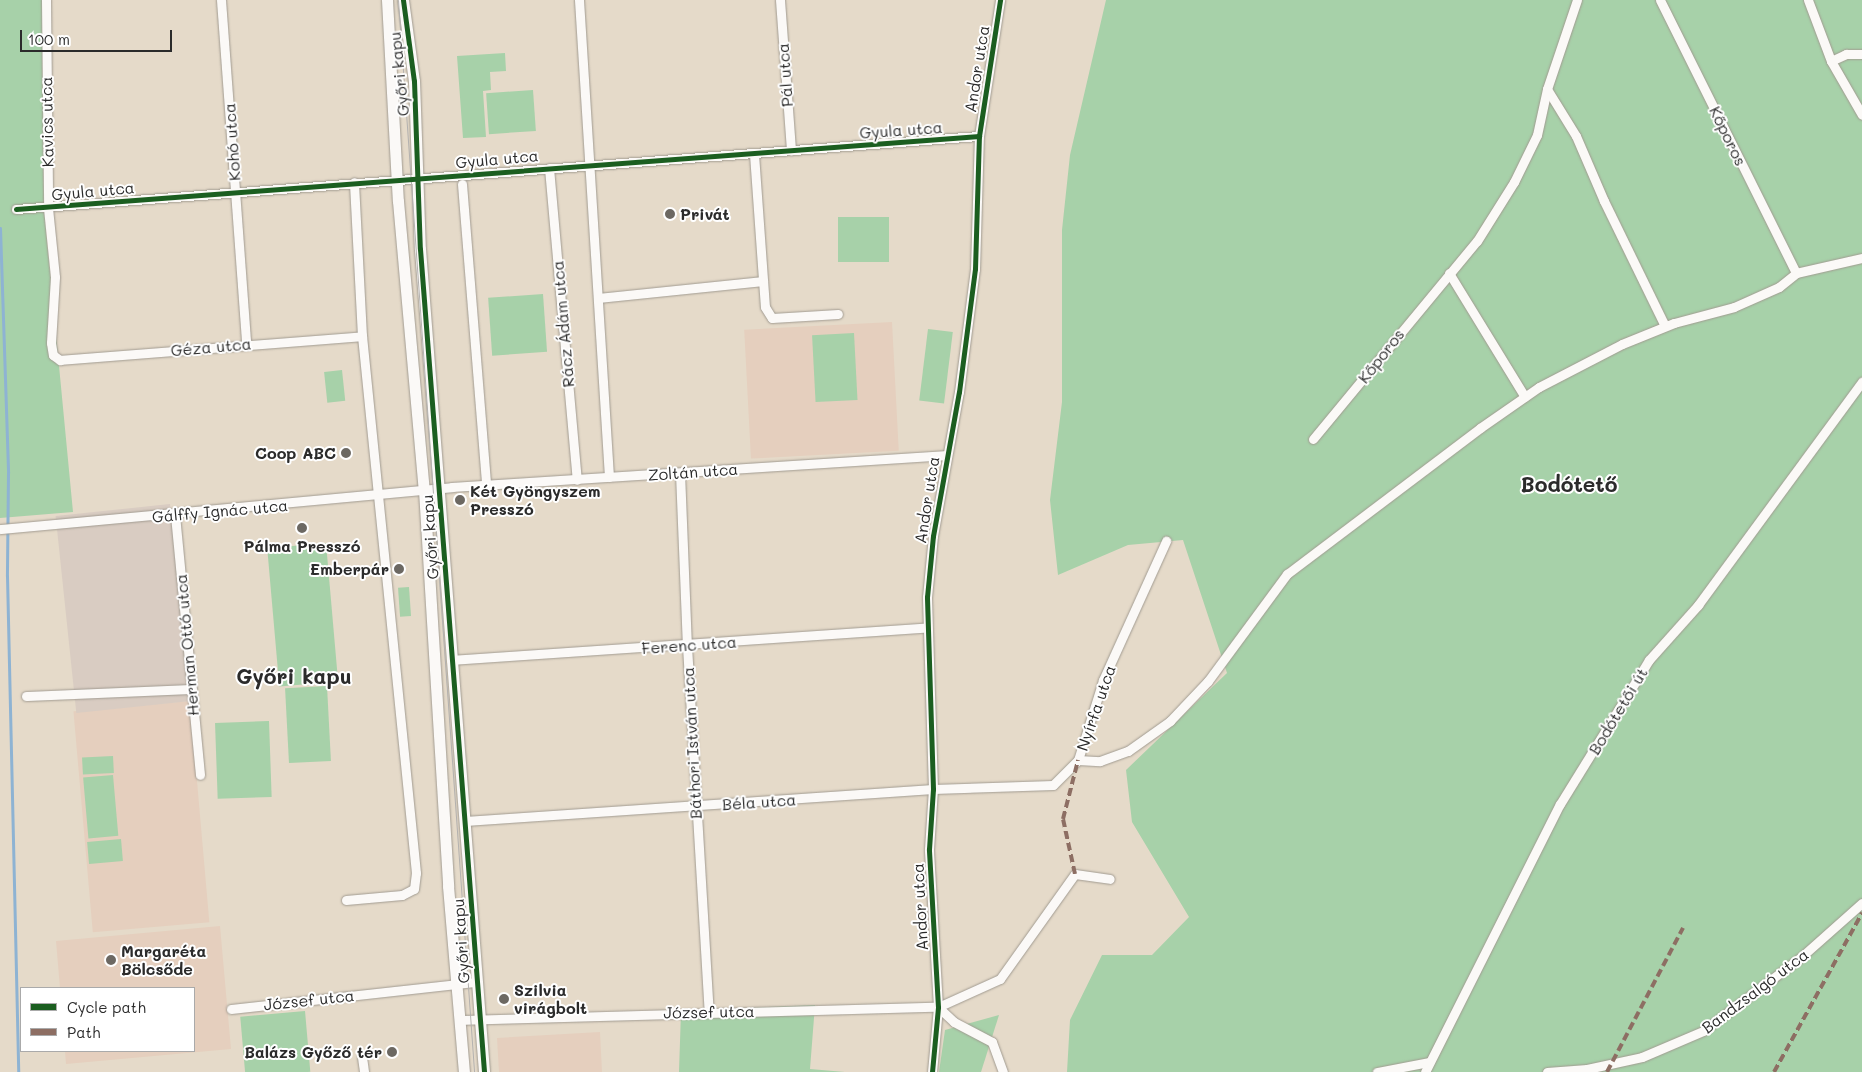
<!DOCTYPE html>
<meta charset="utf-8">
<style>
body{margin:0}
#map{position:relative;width:1862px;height:1072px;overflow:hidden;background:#e5dac9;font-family:Mali,sans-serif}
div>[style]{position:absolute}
.built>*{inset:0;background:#e5cfbe;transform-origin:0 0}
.industrial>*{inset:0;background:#d9ccc2;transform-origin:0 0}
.green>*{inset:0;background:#a7d1a9;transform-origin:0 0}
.stream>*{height:3px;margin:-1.5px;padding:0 1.5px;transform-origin:1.5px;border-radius:1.5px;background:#8eb3d3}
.roads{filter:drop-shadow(0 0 1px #a19b91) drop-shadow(0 0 1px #a19b91)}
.minor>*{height:9px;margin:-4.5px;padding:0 4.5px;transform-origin:4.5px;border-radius:4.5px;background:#fbf9f7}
.tertiary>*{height:11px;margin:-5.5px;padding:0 5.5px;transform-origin:5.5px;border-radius:5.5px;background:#fbf9f7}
.tram>*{height:1px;margin:-0.5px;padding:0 0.5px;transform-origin:0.5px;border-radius:0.5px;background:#b3b1af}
.quiet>*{height:4px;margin-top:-2px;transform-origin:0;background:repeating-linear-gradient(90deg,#8d6e63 0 8px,transparent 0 12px)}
.cycleway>*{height:5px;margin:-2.5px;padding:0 2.5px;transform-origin:2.5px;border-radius:2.5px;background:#1b5e20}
.dots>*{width:14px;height:14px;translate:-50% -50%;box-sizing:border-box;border:2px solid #fff;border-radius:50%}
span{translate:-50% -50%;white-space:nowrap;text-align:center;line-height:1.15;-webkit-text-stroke:4px #fff;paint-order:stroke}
.street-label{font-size:16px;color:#2b2b2b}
.poi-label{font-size:16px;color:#2b2b2b;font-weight:700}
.left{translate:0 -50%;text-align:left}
.right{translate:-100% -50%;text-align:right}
.district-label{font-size:21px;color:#2b2b2b;font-weight:700}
.legend{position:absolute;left:20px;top:987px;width:175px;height:65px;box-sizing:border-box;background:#fff;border:1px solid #aaa;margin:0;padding:6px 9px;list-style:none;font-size:15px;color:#2b2b2b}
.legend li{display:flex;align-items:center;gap:10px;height:25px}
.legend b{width:25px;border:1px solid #aaa}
.scale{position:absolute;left:20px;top:30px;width:152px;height:22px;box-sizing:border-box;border:2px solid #2b2b2b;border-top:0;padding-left:6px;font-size:15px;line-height:18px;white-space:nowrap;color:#2b2b2b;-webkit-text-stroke:4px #fff;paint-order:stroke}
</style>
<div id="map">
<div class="built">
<i style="left:892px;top:322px;width:129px;height:148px;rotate:87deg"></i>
<i style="left:190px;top:701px;width:222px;height:117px;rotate:85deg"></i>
<i style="clip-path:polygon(220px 926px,231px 1049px,66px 1064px,65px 1051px,194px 1051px,194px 988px,60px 988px,56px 941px)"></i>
<i style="clip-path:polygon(600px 1032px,602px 1072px,499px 1072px,497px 1038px)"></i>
</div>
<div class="industrial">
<i style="left:170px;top:504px;width:198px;height:115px;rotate:84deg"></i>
</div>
<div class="green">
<i style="clip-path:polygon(0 0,42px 0,44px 209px,73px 512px,0 518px)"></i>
<i style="clip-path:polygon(1106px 0,1862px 0,1862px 1072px,1429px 1072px,1524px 888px,1427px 1072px,1067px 1072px,1070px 1020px,1102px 955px,1152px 955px,1189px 917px,1132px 822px,1126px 770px,1227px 673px,1183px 540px,1128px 545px,1058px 575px,1050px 500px,1062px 402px,1062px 230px,1070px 155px)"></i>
<i style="clip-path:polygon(505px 53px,506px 71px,490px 72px,491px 90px,483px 91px,486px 137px,463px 138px,457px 56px)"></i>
<i style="left:533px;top:90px;width:41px;height:47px;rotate:86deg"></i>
<i style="left:889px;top:217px;width:45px;height:51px;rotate:90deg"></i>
<i style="left:543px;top:294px;width:58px;height:55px;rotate:86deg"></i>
<i style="left:928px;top:329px;width:25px;height:72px;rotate:7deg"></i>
<i style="left:854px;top:333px;width:67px;height:42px;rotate:87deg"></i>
<i style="left:342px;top:370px;width:31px;height:18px;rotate:84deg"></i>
<i style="left:326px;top:543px;width:139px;height:59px;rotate:85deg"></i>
<i style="left:409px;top:587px;width:29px;height:11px;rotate:86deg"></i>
<i style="left:327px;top:686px;width:75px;height:42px;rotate:87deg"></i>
<i style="left:269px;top:721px;width:76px;height:54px;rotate:88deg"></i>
<i style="left:113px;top:756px;width:17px;height:31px;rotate:87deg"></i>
<i style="left:113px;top:775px;width:61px;height:30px;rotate:85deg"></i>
<i style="left:121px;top:839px;width:22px;height:34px;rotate:85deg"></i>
<i style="clip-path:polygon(815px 1005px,810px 1069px,845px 1072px,679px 1072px,681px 1011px)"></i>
<i style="left:305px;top:1011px;width:61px;height:65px;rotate:85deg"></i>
<i style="clip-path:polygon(999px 1015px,981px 1072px,939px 1072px,945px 1030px)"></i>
</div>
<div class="stream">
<i style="left:0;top:228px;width:245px;rotate:88.1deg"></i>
<i style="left:8px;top:473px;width:103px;rotate:90.6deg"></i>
<i style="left:7px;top:576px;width:496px;rotate:88.7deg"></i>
</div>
<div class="roads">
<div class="minor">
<i style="left:46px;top:0;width:208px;rotate:89.4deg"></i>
<i style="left:48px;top:208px;width:69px;rotate:84.2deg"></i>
<i style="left:55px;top:277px;width:66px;rotate:93.5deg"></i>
<i style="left:51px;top:343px;width:12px;rotate:81deg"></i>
<i style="left:53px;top:355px;width:9px;rotate:36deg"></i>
<i style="left:60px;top:360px;width:303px;rotate:-4.5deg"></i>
<i style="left:221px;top:0;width:345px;rotate:85.8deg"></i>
<i style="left:579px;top:0;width:478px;rotate:86.4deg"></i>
<i style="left:780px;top:0;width:151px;rotate:85.8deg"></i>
<i style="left:1660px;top:0;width:305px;rotate:63.5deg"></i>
<i style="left:1808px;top:0;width:65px;rotate:69.3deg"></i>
<i style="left:1831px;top:61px;width:62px;rotate:60.1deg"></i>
<i style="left:1831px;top:61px;width:17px;rotate:-25deg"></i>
<i style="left:1846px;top:54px;width:16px"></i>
<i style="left:1547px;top:89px;width:55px;rotate:58.3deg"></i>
<i style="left:1576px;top:136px;width:71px;rotate:66.7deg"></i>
<i style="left:1604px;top:201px;width:139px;rotate:64deg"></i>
<i style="left:754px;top:154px;width:153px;rotate:85.9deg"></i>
<i style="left:765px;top:307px;width:13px;rotate:58deg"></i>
<i style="left:772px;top:318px;width:66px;rotate:-3.5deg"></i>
<i style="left:549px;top:168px;width:313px;rotate:84.9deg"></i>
<i style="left:462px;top:184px;width:302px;rotate:85.4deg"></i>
<i style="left:16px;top:209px;width:966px;rotate:-4.34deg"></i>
<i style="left:1449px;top:273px;width:145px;rotate:58.5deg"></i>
<i style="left:598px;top:298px;width:166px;rotate:-5.9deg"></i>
<i style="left:1313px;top:439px;width:257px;rotate:-50.4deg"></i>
<i style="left:1477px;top:241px;width:70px;rotate:-57.9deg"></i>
<i style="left:1514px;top:182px;width:52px;rotate:-63.9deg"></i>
<i style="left:1537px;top:135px;width:47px;rotate:-77.7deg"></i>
<i style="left:1547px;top:89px;width:94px;rotate:-71.4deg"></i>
<i style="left:680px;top:473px;width:173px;rotate:87.7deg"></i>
<i style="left:687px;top:646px;width:367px;rotate:86.6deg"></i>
<i style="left:175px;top:515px;width:261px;rotate:84.5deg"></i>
<i style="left:0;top:529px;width:454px;rotate:-5.3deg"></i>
<i style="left:452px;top:487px;width:496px;rotate:-3.7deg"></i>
<i style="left:451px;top:660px;width:476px;rotate:-3.9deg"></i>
<i style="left:26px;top:696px;width:166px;rotate:-2.4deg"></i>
<i style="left:1078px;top:760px;width:22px;rotate:3deg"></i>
<i style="left:1100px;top:761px;width:30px;rotate:-20deg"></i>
<i style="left:1128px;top:751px;width:52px;rotate:-35.5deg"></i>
<i style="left:1170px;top:721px;width:55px;rotate:-46.5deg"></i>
<i style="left:1208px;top:681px;width:133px;rotate:-53.6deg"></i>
<i style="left:1287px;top:574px;width:242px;rotate:-37.1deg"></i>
<i style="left:1480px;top:428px;width:72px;rotate:-34.8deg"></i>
<i style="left:1539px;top:387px;width:93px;rotate:-27.4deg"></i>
<i style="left:1622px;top:344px;width:56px;rotate:-22deg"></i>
<i style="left:1674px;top:323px;width:62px;rotate:-14.9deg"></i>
<i style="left:1734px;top:307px;width:49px;rotate:-24deg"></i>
<i style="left:1779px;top:287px;width:22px;rotate:-39deg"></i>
<i style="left:1796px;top:273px;width:68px;rotate:-12.8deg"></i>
<i style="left:465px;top:821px;width:469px;rotate:-3.9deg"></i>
<i style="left:933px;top:789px;width:120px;rotate:-1.9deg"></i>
<i style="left:1053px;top:785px;width:35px;rotate:-45deg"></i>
<i style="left:1078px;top:760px;width:84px;rotate:-72.6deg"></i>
<i style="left:1103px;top:680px;width:153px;rotate:-65.6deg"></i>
<i style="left:346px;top:900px;width:56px;rotate:-5.1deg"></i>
<i style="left:402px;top:895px;width:13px;rotate:-27deg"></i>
<i style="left:414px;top:889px;width:16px;rotate:-83deg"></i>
<i style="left:416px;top:873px;width:540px;rotate:-95.74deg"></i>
<i style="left:362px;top:336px;width:154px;rotate:-93deg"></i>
<i style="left:938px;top:1007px;width:22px;rotate:43deg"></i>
<i style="left:954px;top:1022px;width:43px;rotate:27.8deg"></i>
<i style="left:992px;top:1042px;width:32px;rotate:70deg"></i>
<i style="left:231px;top:1009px;width:247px;rotate:-6.3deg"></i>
<i style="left:460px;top:1020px;width:478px;rotate:-1.6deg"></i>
<i style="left:938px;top:1007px;width:68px;rotate:-24.3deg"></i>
<i style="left:1000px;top:979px;width:129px;rotate:-54.5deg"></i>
<i style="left:1075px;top:874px;width:35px;rotate:8deg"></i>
<i style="left:362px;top:1057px;width:15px;rotate:82deg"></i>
<i style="left:932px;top:1072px;width:65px;rotate:-84.7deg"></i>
<i style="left:938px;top:1007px;width:158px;rotate:-93.3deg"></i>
<i style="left:929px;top:849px;width:60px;rotate:-86.2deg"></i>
<i style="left:933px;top:789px;width:192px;rotate:-91.8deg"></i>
<i style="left:927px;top:597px;width:61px;rotate:-84.4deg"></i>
<i style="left:933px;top:536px;width:146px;rotate:-79.8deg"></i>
<i style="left:959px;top:392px;width:124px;rotate:-82.6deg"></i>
<i style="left:975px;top:269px;width:133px;rotate:-88.3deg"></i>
<i style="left:979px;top:136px;width:138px;rotate:-81.2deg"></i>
<i style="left:1377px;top:1072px;width:53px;rotate:-10.9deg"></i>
<i style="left:1425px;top:1072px;width:300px;rotate:-63.3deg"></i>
<i style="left:1560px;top:804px;width:169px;rotate:-58.3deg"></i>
<i style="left:1649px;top:660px;width:74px;rotate:-48.3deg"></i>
<i style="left:1698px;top:605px;width:277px;rotate:-53.7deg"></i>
<i style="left:1547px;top:1072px;width:40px;rotate:-4.3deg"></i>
<i style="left:1587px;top:1069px;width:56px;rotate:-12.3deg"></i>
<i style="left:1642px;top:1057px;width:66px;rotate:-23.1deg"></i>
<i style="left:1703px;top:1031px;width:121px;rotate:-37deg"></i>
<i style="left:1800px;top:958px;width:83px;rotate:-41.6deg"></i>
</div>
<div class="tertiary">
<i style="left:387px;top:0;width:201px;rotate:86.9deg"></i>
<i style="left:398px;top:201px;width:290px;rotate:84.9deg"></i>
<i style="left:424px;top:490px;width:397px;rotate:86.5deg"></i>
<i style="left:448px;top:886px;width:187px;rotate:85.1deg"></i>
<i style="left:403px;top:0;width:82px;rotate:82.3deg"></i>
<i style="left:414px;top:81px;width:168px;rotate:88deg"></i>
<i style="left:420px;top:249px;width:825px;rotate:85.55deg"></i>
</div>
</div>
<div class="tram">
<i style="left:398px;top:0;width:1075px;rotate:85.94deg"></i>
</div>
<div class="quiet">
<i style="left:1075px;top:874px;width:56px;rotate:-102.3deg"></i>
<i style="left:1063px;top:819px;width:61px;rotate:-75.7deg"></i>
<i style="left:1607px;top:1072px;width:163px;rotate:-62.2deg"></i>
<i style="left:1774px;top:1072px;width:182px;rotate:-61deg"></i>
</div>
<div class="cycleway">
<i style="left:403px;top:0;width:82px;rotate:82.3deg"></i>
<i style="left:414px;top:81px;width:168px;rotate:88deg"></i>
<i style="left:420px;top:249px;width:825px;rotate:85.55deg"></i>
<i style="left:16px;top:209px;width:966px;rotate:-4.34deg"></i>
<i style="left:932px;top:1072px;width:65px;rotate:-84.7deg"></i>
<i style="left:938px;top:1007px;width:158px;rotate:-93.3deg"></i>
<i style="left:929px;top:849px;width:60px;rotate:-86.2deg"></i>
<i style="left:933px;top:789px;width:192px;rotate:-91.8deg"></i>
<i style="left:927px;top:597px;width:61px;rotate:-84.4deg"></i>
<i style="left:933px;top:536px;width:146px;rotate:-79.8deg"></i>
<i style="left:959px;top:392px;width:124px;rotate:-82.6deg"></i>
<i style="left:975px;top:269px;width:133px;rotate:-88.3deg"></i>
<i style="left:979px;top:136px;width:138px;rotate:-81.2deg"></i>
</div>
<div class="dots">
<i style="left:670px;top:214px;background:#6c6862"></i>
<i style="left:346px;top:453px;background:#6c6862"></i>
<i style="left:460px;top:500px;background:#6c6862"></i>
<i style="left:302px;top:528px;background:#6c6862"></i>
<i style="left:399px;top:569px;background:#6c6862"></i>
<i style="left:111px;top:960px;background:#6c6862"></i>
<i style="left:504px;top:999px;background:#6c6862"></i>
<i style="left:392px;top:1052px;background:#6c6862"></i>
</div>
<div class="street-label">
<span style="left:977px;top:69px;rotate:-81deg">Andor utca</span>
<span style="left:399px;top:74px;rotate:-96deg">Győri kapu</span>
<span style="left:785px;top:75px;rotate:-94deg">Pál utca</span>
<span style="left:47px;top:122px;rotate:-91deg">Kavics utca</span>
<span style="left:901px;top:130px;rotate:-4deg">Gyula utca</span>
<span style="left:1728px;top:136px;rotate:64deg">Kőporos</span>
<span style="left:232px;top:142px;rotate:-94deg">Kohó utca</span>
<span style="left:497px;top:159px;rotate:-5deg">Gyula utca</span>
<span style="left:93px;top:191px;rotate:-5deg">Gyula utca</span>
<span style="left:563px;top:324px;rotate:-95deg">Rácz Ádám utca</span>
<span style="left:211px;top:347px;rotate:-5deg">Géza utca</span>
<span style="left:1381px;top:356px;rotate:-52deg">Kőporos</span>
<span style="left:693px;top:472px;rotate:-4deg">Zoltán utca</span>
<span style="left:927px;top:500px;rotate:-81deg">Andor utca</span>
<span style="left:220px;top:511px;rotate:-5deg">Gálffy Ignác utca</span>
<span style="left:430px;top:537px;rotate:-94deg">Győri kapu</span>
<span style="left:187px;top:645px;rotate:-95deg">Herman Ottó utca</span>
<span style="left:689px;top:645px;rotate:-4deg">Ferenc utca</span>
<span style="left:1096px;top:708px;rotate:-71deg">Nyírfa utca</span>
<span style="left:1618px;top:711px;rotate:-59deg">Bodótetői út</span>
<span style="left:692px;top:743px;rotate:-93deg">Báthori István utca</span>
<span style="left:759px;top:802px;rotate:-4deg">Béla utca</span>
<span style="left:920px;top:907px;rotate:-93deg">Andor utca</span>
<span style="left:461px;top:941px;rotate:-94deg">Győri kapu</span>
<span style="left:1755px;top:991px;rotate:-37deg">Bandzsalgó utca</span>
<span style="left:309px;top:1000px;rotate:-6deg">József utca</span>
<span style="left:709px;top:1012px;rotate:-1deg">József utca</span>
</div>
<div class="poi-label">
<span class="left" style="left:680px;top:214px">Privát</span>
<span class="right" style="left:336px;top:453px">Coop ABC</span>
<span class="left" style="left:470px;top:500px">Két Gyöngyszem<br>Presszó</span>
<span style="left:302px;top:546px">Pálma Presszó</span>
<span class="right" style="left:389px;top:569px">Emberpár</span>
<span class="left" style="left:121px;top:960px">Margaréta<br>Bölcsőde</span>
<span class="left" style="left:514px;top:999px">Szilvia<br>virágbolt</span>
<span class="right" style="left:382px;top:1052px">Balázs Győző tér</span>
</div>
<div class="district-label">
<span style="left:1569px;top:484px">Bodótető</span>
<span style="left:294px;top:676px">Győri kapu</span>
</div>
<ul class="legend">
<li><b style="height:6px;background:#1b5e20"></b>Cycle path</li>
<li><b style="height:6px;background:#8d6e63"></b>Path</li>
</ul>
<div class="scale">100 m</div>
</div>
